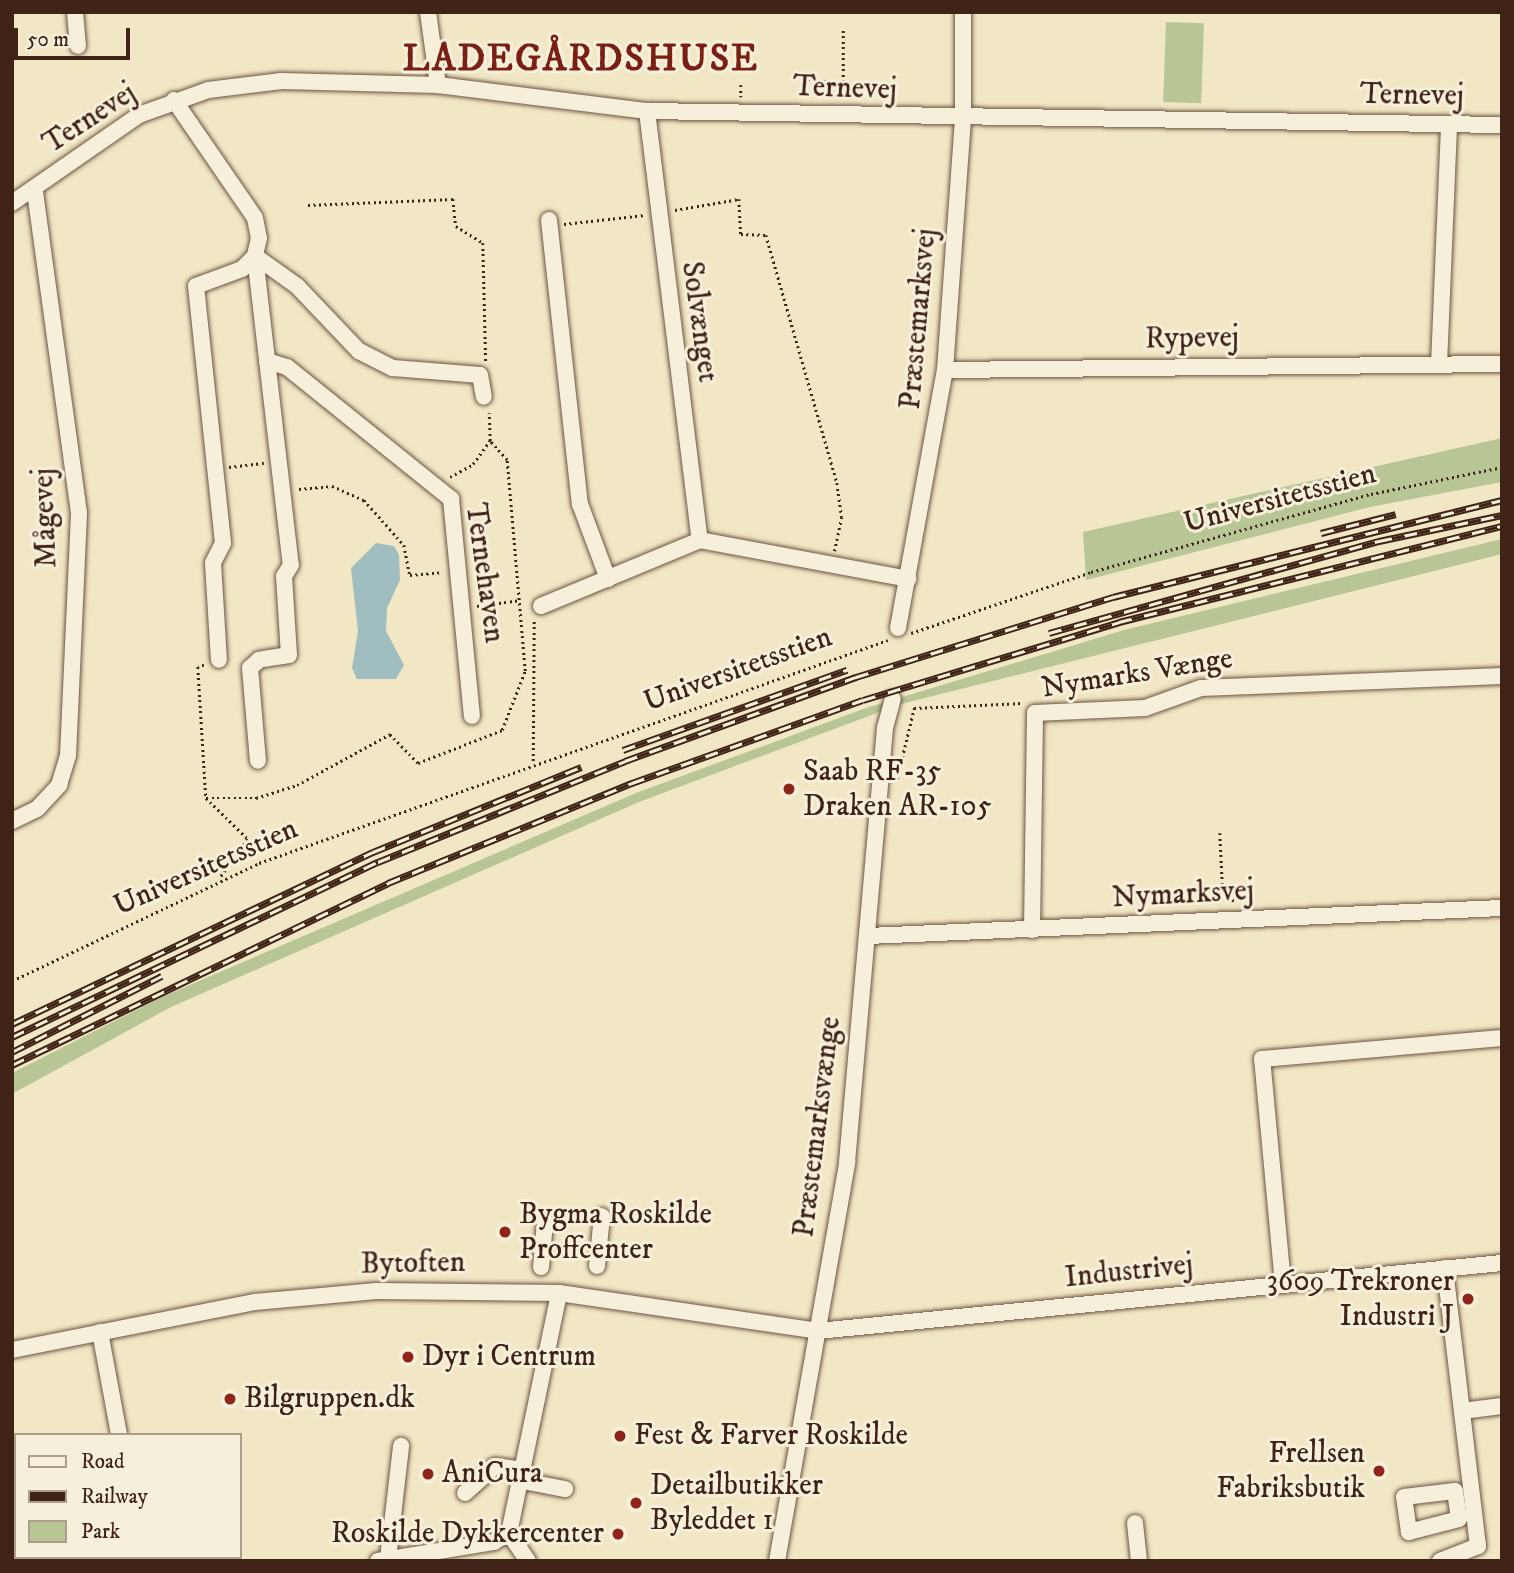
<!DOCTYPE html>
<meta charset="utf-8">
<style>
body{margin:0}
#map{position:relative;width:1514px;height:1573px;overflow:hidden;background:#f1e7c4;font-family:"IM FELL DW Pica",serif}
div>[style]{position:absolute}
.green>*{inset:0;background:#b8c696;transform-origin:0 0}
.water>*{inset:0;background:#a0bdbf}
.path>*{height:2.5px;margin-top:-1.25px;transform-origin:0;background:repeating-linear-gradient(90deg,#3f2317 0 2px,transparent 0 5.5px)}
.roads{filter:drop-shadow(0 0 2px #6c5442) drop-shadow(0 0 2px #6c5442)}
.minor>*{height:16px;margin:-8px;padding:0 8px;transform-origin:8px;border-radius:8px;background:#f6efd9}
.rail>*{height:7px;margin-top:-3.5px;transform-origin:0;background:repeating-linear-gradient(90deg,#f6efd9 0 13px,#3f2317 0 26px);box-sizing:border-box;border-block:2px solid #3f2317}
.dots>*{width:19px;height:19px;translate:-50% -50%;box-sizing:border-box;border:4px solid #f6efd9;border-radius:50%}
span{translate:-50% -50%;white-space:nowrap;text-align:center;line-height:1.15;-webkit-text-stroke:6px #f6efd9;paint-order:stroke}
.street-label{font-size:30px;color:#3f2317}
.poi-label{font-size:30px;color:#3f2317}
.left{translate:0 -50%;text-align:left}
.right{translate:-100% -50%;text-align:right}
.district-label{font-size:37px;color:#7a1f14;font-weight:700;letter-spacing:2px}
.frame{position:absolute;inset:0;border:14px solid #3f2317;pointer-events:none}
.legend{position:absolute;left:14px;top:1433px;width:228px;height:126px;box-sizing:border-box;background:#f6efd9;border:2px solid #ad9d8b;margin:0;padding:9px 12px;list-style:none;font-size:21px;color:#3f2317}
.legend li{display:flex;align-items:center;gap:14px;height:35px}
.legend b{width:35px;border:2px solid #ad9d8b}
.scale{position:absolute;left:14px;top:28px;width:116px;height:32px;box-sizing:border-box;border:4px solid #3f2317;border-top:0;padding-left:9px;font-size:21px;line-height:24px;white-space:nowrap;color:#3f2317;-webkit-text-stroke:5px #f6efd9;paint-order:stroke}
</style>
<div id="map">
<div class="green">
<i style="left:1166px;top:22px;width:38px;height:80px;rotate:2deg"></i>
<i style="clip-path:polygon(1502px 438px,1502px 482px,1370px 507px,1086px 580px,1083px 532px)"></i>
<i style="clip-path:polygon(1502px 539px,1502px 554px,901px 704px,639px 802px,171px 1007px,12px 1094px,12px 1073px,164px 996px,636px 793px,866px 708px,1124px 630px)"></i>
</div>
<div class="water">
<i style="clip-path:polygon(376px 543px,394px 546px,399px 555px,400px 580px,387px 608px,386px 631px,404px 665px,396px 679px,357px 679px,352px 668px,358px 631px,351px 568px)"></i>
</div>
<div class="path">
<i style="left:802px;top:81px;width:41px;rotate:1.4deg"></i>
<i style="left:843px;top:82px;width:54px;rotate:-90deg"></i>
<i style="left:741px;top:85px;width:12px;rotate:90deg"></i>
<i style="left:308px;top:205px;width:145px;rotate:-2.4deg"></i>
<i style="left:453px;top:199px;width:27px;rotate:84deg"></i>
<i style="left:456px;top:226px;width:32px;rotate:32deg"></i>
<i style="left:483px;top:243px;width:120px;rotate:88.6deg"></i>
<i style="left:675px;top:210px;width:65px;rotate:-9.8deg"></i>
<i style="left:739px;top:199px;width:35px;rotate:87deg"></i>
<i style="left:741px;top:234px;width:25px;rotate:2deg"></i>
<i style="left:766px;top:235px;width:258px;rotate:74deg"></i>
<i style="left:837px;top:483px;width:34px;rotate:82deg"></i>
<i style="left:842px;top:517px;width:35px;rotate:102deg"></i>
<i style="left:564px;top:224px;width:81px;rotate:-6.4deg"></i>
<i style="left:229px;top:467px;width:35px;rotate:-7deg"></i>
<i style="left:450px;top:477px;width:26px;rotate:-29deg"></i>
<i style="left:473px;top:464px;width:29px;rotate:-54deg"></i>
<i style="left:490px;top:441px;width:28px;rotate:-92deg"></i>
<i style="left:299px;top:489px;width:33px;rotate:-5deg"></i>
<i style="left:332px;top:486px;width:35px;rotate:24deg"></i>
<i style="left:364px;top:500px;width:60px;rotate:48.4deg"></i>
<i style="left:404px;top:545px;width:31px;rotate:79deg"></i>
<i style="left:410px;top:575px;width:33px;rotate:-5deg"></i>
<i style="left:477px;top:606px;width:44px;rotate:-7.8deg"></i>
<i style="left:911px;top:633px;width:190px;rotate:-18.7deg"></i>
<i style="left:1091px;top:572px;width:291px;rotate:-15.6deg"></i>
<i style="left:1371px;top:494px;width:134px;rotate:-11.6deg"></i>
<i style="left:204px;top:665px;width:6px;rotate:162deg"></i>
<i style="left:198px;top:667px;width:131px;rotate:86.5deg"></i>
<i style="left:206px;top:798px;width:59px;rotate:44.3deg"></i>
<i style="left:248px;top:839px;width:48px;rotate:125.7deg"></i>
<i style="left:533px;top:761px;width:140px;rotate:-89.6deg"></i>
<i style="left:897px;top:779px;width:73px;rotate:-76.5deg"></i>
<i style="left:914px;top:708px;width:109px;rotate:-2.6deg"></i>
<i style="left:206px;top:798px;width:50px"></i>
<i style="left:256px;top:798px;width:43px;rotate:-17.6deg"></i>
<i style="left:297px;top:785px;width:106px;rotate:-28.7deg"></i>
<i style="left:390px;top:734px;width:40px;rotate:46deg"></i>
<i style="left:418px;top:763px;width:90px;rotate:-21.4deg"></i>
<i style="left:502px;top:730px;width:63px;rotate:-68.7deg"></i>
<i style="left:525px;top:671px;width:212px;rotate:-94.9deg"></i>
<i style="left:507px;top:460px;width:25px;rotate:-132deg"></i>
<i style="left:1220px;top:833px;width:61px;rotate:87.2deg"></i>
<i style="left:1223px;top:894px;width:13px;rotate:32deg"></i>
<i style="left:12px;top:981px;width:274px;rotate:-25.5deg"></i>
<i style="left:259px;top:863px;width:667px;rotate:-19.52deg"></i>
</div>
<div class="roads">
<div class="minor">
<i style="left:75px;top:12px;width:34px;rotate:85deg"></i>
<i style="left:428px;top:12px;width:74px;rotate:82.2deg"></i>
<i style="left:174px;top:100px;width:143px;rotate:55.5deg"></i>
<i style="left:255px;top:218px;width:20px;rotate:79deg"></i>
<i style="left:259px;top:238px;width:18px;rotate:103deg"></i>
<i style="left:255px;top:256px;width:18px;rotate:135deg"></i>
<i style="left:242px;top:269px;width:49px;rotate:159.7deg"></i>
<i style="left:196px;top:286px;width:258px;rotate:84deg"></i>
<i style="left:223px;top:543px;width:22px;rotate:117deg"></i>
<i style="left:213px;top:563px;width:97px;rotate:86.5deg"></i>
<i style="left:647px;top:111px;width:432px;rotate:83deg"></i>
<i style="left:12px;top:203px;width:155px;rotate:-34.7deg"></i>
<i style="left:139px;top:115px;width:73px;rotate:-19.9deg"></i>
<i style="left:208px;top:90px;width:74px;rotate:-7deg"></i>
<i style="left:281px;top:81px;width:157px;rotate:1.5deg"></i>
<i style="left:438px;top:85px;width:211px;rotate:7.1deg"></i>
<i style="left:647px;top:111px;width:855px;rotate:0.94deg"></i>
<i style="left:549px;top:220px;width:286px;rotate:83.8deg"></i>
<i style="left:580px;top:504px;width:80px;rotate:69.5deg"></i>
<i style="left:255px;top:256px;width:311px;rotate:83.4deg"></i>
<i style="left:291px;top:565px;width:13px;rotate:122deg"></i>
<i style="left:284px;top:576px;width:79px;rotate:86.4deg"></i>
<i style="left:289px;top:655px;width:30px;rotate:171deg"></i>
<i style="left:259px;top:660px;width:12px;rotate:138deg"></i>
<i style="left:250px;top:668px;width:93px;rotate:85.1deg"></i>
<i style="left:255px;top:256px;width:52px;rotate:35.5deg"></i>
<i style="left:297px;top:286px;width:90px;rotate:46.4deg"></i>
<i style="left:359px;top:351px;width:38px;rotate:27deg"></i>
<i style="left:393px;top:368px;width:87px;rotate:4.6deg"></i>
<i style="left:480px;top:375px;width:22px;rotate:80deg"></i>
<i style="left:267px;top:361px;width:21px;rotate:17deg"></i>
<i style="left:287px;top:367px;width:211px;rotate:38.8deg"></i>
<i style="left:451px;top:499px;width:218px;rotate:84.5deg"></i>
<i style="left:1439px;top:365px;width:241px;rotate:-87.6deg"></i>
<i style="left:945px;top:370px;width:557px;rotate:-0.62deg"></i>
<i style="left:541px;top:606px;width:172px;rotate:-22.5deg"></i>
<i style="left:700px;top:540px;width:212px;rotate:10.6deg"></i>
<i style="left:898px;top:628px;width:262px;rotate:-79.7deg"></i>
<i style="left:945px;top:370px;width:251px;rotate:-85.9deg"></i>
<i style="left:963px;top:120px;width:108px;rotate:-90deg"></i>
<i style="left:12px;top:821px;width:28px;rotate:-26deg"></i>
<i style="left:37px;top:809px;width:33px;rotate:-47deg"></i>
<i style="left:59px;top:785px;width:30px;rotate:-73deg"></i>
<i style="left:68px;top:756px;width:243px;rotate:-87.4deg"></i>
<i style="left:79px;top:513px;width:326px;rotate:-97.8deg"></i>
<i style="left:1032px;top:930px;width:217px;rotate:-89.2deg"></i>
<i style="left:1035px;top:713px;width:110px;rotate:-2.6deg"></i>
<i style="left:1145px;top:708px;width:59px;rotate:-19.7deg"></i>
<i style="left:1201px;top:688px;width:301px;rotate:-2.3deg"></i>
<i style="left:868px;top:936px;width:635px;rotate:-2.53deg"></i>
<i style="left:597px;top:1266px;width:50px;rotate:-84.3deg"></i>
<i style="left:541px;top:1267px;width:45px;rotate:-84.9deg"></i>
<i style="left:1283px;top:1284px;width:226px;rotate:-95.3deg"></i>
<i style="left:1262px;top:1059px;width:241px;rotate:-5deg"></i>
<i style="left:100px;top:1332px;width:105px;rotate:79.5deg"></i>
<i style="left:12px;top:1350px;width:248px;rotate:-11.2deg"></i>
<i style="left:255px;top:1302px;width:122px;rotate:-5.2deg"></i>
<i style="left:377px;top:1291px;width:182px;rotate:0.6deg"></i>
<i style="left:559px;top:1293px;width:262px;rotate:8.3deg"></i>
<i style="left:818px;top:1331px;width:687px;rotate:-5.68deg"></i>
<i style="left:1462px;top:1411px;width:40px;rotate:-7.1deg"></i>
<i style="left:523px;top:1481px;width:43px;rotate:10.8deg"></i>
<i style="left:1455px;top:1491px;width:28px;rotate:82deg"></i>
<i style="left:1459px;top:1519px;width:52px;rotate:165.4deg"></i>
<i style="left:1409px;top:1532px;width:35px;rotate:-98deg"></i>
<i style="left:1404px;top:1497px;width:51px;rotate:-6.7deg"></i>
<i style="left:465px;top:1493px;width:40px;rotate:-42deg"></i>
<i style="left:495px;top:1466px;width:30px;rotate:8deg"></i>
<i style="left:1135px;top:1523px;width:38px;rotate:84deg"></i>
<i style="left:509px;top:1533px;width:34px;rotate:56deg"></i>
<i style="left:388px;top:1559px;width:114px;rotate:-83.4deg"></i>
<i style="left:141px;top:1561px;width:4px;rotate:-76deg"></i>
<i style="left:378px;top:1561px;width:118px;rotate:-9.3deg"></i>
<i style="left:494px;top:1542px;width:17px;rotate:-31deg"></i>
<i style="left:509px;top:1533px;width:245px;rotate:-78.2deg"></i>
<i style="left:777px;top:1561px;width:405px;rotate:-80deg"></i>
<i style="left:847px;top:1162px;width:436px;rotate:-85deg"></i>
<i style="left:885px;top:728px;width:30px;rotate:-75deg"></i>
<i style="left:1440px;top:1561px;width:41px;rotate:-21.5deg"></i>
<i style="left:1478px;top:1546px;width:280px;rotate:-96.8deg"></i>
</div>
</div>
<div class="rail">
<i style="left:1321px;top:533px;width:77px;rotate:-14.2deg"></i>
<i style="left:1049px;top:633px;width:343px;rotate:-15.6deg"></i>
<i style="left:1379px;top:541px;width:126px;rotate:-11.9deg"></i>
<i style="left:623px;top:750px;width:238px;rotate:-19.7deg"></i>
<i style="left:12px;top:1024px;width:400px;rotate:-25.5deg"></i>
<i style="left:373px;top:852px;width:225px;rotate:-22.2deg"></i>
<i style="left:12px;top:1037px;width:406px;rotate:-25.6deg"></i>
<i style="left:378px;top:862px;width:267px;rotate:-22.2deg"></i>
<i style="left:625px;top:761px;width:246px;rotate:-20deg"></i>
<i style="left:856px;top:677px;width:269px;rotate:-17.3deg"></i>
<i style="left:1113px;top:597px;width:401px;rotate:-14deg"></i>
<i style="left:12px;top:1052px;width:168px;rotate:-26.9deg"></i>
<i style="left:12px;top:1065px;width:418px;rotate:-25.8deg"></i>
<i style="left:388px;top:883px;width:264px;rotate:-22.3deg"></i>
<i style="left:632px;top:783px;width:245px;rotate:-19.8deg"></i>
<i style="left:863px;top:700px;width:268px;rotate:-16.9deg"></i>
<i style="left:1119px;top:622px;width:395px;rotate:-14.1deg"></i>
</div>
<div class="dots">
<i style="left:789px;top:789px;background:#8f2418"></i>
<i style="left:505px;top:1232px;background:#8f2418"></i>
<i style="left:1468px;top:1299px;background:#8f2418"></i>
<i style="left:408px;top:1357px;background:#8f2418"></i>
<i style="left:230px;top:1399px;background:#8f2418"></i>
<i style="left:620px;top:1436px;background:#8f2418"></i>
<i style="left:1379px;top:1471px;background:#8f2418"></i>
<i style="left:428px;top:1474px;background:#8f2418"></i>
<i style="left:636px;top:1503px;background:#8f2418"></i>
<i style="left:618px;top:1534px;background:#8f2418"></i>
</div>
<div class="street-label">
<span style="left:845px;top:89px;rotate:2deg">Ternevej</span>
<span style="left:1412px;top:96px;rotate:1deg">Ternevej</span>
<span style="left:90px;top:119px;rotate:-33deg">Ternevej</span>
<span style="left:919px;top:319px;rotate:-85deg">Præstemarksvej</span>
<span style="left:699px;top:322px;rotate:82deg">Solvænget</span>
<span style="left:1192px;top:339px;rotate:-1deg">Rypevej</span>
<span style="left:1280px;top:499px;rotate:-15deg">Universitetsstien</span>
<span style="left:46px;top:518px;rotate:-92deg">Mågevej</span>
<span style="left:484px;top:573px;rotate:82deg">Ternehaven</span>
<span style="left:738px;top:670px;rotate:-20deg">Universitetsstien</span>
<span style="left:1137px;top:674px;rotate:-9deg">Nymarks Vænge</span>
<span style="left:206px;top:868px;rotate:-24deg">Universitetsstien</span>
<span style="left:1183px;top:895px;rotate:-3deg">Nymarksvej</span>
<span style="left:818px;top:1127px;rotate:-83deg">Præstemarksvænge</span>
<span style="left:413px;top:1264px;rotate:-1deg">Bytoften</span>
<span style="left:1129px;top:1272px;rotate:-6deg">Industrivej</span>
</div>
<div class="poi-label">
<span class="left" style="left:803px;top:789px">Saab RF-35<br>Draken AR-105</span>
<span class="left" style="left:519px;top:1232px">Bygma Roskilde<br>Proffcenter</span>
<span class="right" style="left:1454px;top:1299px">3609 Trekroner<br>Industri J</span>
<span class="left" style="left:422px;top:1357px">Dyr i Centrum</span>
<span class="left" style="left:244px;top:1399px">Bilgruppen.dk</span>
<span class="left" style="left:634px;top:1436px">Fest &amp; Farver Roskilde</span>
<span class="right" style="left:1365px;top:1471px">Frellsen<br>Fabriksbutik</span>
<span class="left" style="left:442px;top:1474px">AniCura</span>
<span class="left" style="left:650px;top:1503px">Detailbutikker<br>Byleddet 1</span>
<span class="right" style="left:604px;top:1534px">Roskilde Dykkercenter</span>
</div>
<div class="district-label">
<span style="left:581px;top:60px">LADEGÅRDSHUSE</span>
</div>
<div class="frame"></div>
<ul class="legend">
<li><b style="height:9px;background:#f6efd9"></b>Road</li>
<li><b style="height:9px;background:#3f2317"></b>Railway</li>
<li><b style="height:19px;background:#b8c696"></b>Park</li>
</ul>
<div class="scale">50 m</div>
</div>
